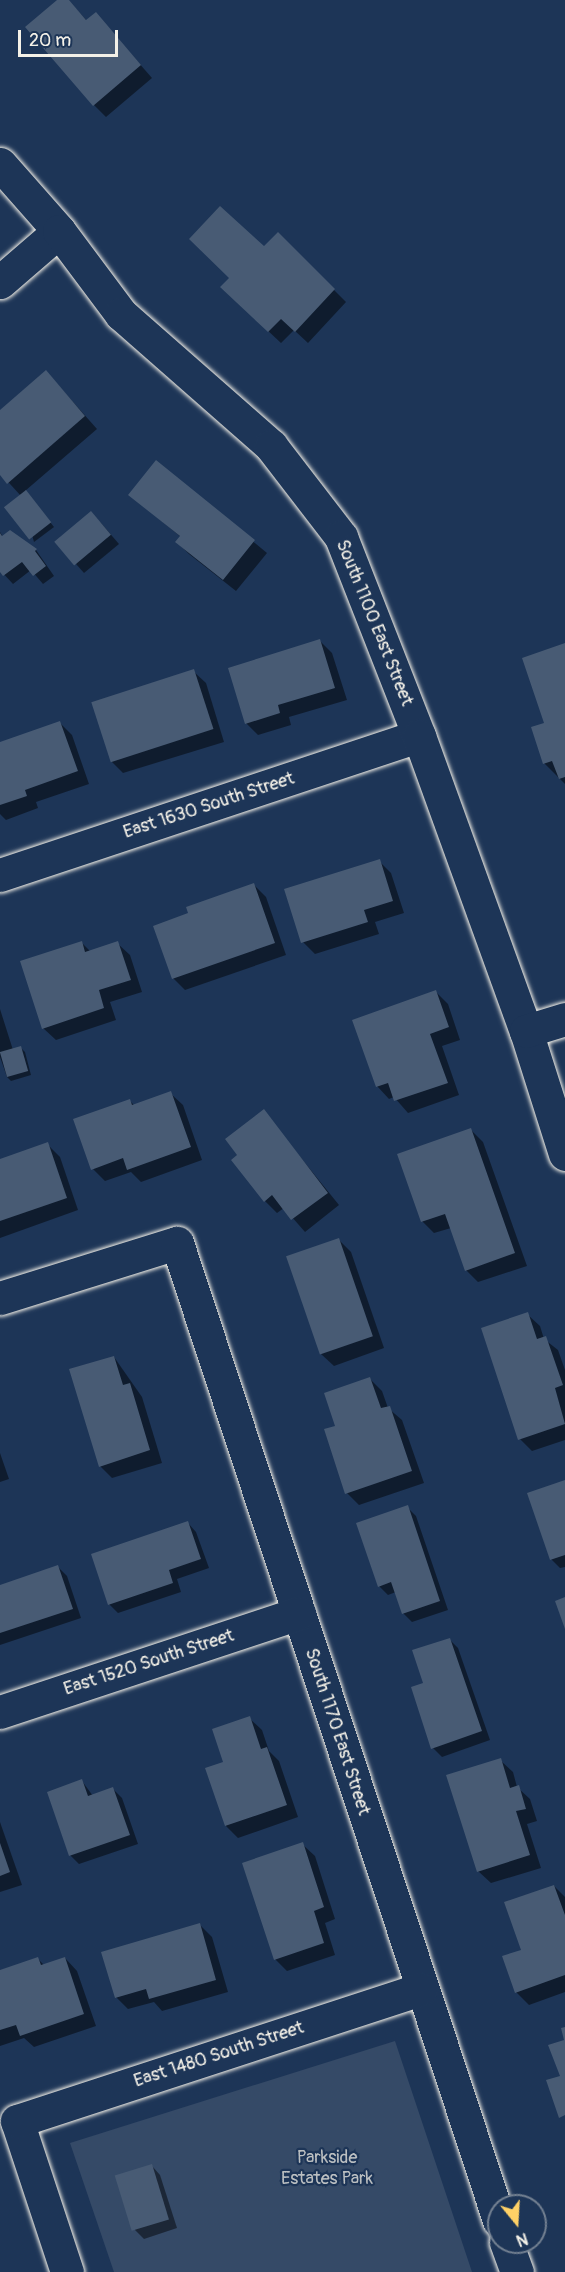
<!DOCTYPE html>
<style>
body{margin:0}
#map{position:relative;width:565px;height:2272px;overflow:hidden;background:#1d3557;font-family:Pangolin,sans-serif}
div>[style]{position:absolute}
.green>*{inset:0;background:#354a67}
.shadow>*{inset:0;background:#0007}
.building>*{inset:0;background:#485b74;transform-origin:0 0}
.roads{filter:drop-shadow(0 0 2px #f4f1e8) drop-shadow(0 0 2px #f4f1e8)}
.street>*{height:33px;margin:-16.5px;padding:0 16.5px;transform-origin:16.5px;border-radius:16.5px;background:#1d3557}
.secondary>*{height:33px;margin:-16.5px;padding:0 16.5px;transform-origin:16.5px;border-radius:16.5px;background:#1d3557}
span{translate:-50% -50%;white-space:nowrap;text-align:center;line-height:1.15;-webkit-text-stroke:4.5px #1d3557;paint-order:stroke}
.street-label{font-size:18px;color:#f4f1e8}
.park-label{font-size:18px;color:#bbbfc1}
.north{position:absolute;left:487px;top:2194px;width:60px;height:60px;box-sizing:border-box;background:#1d3557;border:2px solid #738091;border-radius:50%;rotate:162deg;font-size:16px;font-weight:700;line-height:24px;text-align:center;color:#f4f1e8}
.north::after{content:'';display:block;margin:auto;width:21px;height:27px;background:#ffd166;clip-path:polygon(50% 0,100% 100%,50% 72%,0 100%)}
.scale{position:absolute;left:18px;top:30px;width:100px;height:27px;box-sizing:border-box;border:3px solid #f4f1e8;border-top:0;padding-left:8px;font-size:18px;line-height:21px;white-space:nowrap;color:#f4f1e8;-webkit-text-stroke:4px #1d3557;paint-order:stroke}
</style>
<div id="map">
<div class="green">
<i style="clip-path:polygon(395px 2041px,472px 2272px,114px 2272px,70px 2143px)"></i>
</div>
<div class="shadow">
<i style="clip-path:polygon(60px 0,68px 0,87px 21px,96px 14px,152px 78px,106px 117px,94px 105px)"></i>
<i style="clip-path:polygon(278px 234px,346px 302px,308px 343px,294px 330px,281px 343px,234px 299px,264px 248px)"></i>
<i style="clip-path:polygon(58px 385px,97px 429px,25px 491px,54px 527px,34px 542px,21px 496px,0 473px,0 412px)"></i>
<i style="clip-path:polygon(156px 462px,267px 553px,236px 591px,189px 554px,177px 542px,181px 537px,130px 495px)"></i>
<i style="clip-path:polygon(100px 522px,119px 544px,84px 573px,76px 564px)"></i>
<i style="clip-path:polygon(0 532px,3px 537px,10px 532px,36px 550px,54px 576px,43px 584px,31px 570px,13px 584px,0 570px)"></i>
<i style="clip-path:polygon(320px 641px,332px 653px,347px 700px,289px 717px,291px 725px,258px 735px,246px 723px)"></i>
<i style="clip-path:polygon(565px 645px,565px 784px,544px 763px,545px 724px)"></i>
<i style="clip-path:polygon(193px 671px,206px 683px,224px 742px,123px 773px,111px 761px)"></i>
<i style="clip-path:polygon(60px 723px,72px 735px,89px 784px,36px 802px,38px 808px,6px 820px,0 814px,0 744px)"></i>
<i style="clip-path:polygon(379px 861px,391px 873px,404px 913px,375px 922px,379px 934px,315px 954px,303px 942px)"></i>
<i style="clip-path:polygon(254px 885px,266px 897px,286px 955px,185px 990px,173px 978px,190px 914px)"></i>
<i style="clip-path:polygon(81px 942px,91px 952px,117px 943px,130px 955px,142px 992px,110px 1002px,116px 1020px,56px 1040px,43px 1028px)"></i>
<i style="clip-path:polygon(436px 992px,448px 1004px,460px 1040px,442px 1046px,459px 1095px,408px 1113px,394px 1097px,389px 1099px,377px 1086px)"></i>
<i style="clip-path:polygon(0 1009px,13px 1050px,20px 1047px,25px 1052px,31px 1075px,11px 1081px,7px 1077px,0 1057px)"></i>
<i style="clip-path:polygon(170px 1093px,183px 1105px,202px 1160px,141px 1182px,131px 1172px,105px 1181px,93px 1169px,130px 1101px,135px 1106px)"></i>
<i style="clip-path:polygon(263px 1111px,339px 1205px,305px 1232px,284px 1208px,277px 1213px,265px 1201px,239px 1155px)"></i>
<i style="clip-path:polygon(471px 1130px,483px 1142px,527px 1266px,478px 1282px,466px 1270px,451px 1228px,434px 1233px,422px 1221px)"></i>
<i style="clip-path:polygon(47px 1144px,60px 1157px,78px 1210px,0 1238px,0 1161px)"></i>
<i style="clip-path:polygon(339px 1240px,351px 1252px,384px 1348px,334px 1366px,321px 1354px,288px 1258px)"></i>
<i style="clip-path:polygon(527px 1314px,540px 1326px,544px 1339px,558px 1350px,565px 1370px,565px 1440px,532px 1451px,520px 1439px)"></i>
<i style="clip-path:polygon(114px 1357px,142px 1397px,162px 1463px,112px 1478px,100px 1466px)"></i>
<i style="clip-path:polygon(370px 1379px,382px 1391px,388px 1408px,402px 1420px,424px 1483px,359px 1505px,347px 1493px,337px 1427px)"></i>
<i style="clip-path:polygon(0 1453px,9px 1479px,0 1482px)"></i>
<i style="clip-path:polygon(565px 1481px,565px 1567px,560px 1568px,551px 1559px)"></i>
<i style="clip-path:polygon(407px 1507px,416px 1516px,448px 1610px,412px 1622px,403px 1613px,396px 1592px,388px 1595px,379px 1586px)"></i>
<i style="clip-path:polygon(188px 1523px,196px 1532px,209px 1568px,177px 1579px,181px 1592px,118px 1613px,109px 1604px)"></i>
<i style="clip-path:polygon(58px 1567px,67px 1576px,81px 1618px,0 1645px,0 1586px)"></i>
<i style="clip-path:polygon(449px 1639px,458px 1648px,490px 1740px,442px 1757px,433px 1748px)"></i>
<i style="clip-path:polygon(249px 1718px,262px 1730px,269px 1751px,279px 1761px,298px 1817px,238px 1838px,226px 1826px,225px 1763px)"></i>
<i style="clip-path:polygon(500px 1760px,513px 1772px,517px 1787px,530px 1799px,537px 1821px,527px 1824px,541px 1868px,491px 1883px,478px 1871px)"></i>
<i style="clip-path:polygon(82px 1781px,93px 1796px,113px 1789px,122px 1798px,138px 1844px,79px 1864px,70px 1855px)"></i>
<i style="clip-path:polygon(0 1822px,22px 1885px,0 1892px)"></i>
<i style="clip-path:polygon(302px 1844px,315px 1856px,335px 1919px,325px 1923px,335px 1955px,287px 1971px,275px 1959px)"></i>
<i style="clip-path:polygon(554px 1886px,565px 1897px,565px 1992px,529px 2005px,516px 1992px,523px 1951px)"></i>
<i style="clip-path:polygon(200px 1925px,212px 1937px,228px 1992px,162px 2011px,154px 2002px,128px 2009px,116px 1997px)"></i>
<i style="clip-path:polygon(37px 1958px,45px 1966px,65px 1958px,77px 1971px,96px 2026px,34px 2047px,24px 2038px,0 2046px,0 1971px)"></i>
<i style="clip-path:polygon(152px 2166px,160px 2175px,177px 2228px,144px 2239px,135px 2230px)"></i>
</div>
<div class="building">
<i style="clip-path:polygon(57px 0,69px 0,86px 20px,96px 12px,141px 65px,93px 106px,25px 27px)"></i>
<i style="clip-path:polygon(220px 206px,264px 246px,278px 232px,335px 289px,295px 332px,281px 319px,268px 332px,220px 287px,229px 278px,189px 239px)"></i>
<i style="clip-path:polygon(46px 370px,85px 416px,7px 484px,0 475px,0 410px)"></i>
<i style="clip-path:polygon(156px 460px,255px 540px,223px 580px,175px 542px,180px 536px,128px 495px)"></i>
<i style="left:26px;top:490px;width:41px;height:28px;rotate:52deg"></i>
<i style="left:91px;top:511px;width:31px;height:48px;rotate:50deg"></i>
<i style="clip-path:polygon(10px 530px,37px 549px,35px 551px,46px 566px,33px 576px,22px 562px,3px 576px,0 572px,0 533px,2px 536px)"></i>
<i style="clip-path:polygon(320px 639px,335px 688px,278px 705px,280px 713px,245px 724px,228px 668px)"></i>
<i style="clip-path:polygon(565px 643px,565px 777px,559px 779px,552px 761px,543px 764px,531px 727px,544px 723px,522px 658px)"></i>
<i style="left:194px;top:669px;width:63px;height:108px;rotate:72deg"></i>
<i style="clip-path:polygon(60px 721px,78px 771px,25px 790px,27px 796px,0 805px,0 742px)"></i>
<i style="clip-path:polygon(380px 859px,393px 901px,364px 910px,368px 922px,301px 943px,284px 889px)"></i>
<i style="clip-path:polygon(254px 883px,275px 943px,172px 979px,153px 926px,188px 913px,186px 907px)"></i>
<i style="clip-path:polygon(82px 941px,85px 952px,118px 941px,131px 980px,99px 990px,104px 1008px,42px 1029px,20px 961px)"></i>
<i style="clip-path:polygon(436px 990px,449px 1027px,430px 1034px,448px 1083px,394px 1101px,388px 1083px,376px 1087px,352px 1020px)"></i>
<i style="left:21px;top:1046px;width:26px;height:22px;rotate:74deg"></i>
<i style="clip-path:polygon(171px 1091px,191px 1147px,127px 1170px,123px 1158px,91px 1170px,73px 1119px,130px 1099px,132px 1105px)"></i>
<i style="clip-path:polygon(264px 1109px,328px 1193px,291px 1220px,272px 1195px,264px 1202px,231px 1160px,237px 1155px,225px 1139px)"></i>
<i style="clip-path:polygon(471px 1128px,515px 1253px,465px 1271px,445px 1214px,421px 1222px,397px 1154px)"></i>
<i style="clip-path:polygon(48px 1142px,67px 1198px,0 1221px,0 1159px)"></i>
<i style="left:339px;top:1238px;width:104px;height:56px;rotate:71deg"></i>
<i style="clip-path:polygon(528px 1312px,537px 1339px,546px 1336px,563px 1385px,555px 1388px,565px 1424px,518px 1440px,481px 1328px)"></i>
<i style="clip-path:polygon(114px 1356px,123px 1385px,130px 1383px,150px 1450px,99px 1467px,69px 1369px)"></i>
<i style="clip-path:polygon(370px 1377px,381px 1408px,390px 1406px,412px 1471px,345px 1494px,324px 1429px,335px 1426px,324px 1393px)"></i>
<i style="clip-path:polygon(565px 1480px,565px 1555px,550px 1560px,527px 1493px)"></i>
<i style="clip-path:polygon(408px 1505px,440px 1601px,402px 1614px,391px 1582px,378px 1587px,356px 1523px)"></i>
<i style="clip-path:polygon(188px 1521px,201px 1559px,169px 1570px,173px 1583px,108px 1605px,91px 1554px)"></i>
<i style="clip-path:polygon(58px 1565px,73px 1609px,0 1633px,0 1585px)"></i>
<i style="clip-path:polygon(565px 1597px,565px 1629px,555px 1601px)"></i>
<i style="clip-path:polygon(450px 1638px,482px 1731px,431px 1749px,411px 1687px,423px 1683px,412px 1650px)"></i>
<i style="clip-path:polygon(250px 1716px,261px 1749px,267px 1747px,287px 1805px,225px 1826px,205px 1768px,223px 1762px,212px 1729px)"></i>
<i style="clip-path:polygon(501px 1758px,510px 1788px,519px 1785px,526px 1809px,516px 1811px,530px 1855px,477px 1872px,446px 1775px)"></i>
<i style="clip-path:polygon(82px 1779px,88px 1796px,113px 1787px,130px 1835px,69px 1856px,47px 1792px)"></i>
<i style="clip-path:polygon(303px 1842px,324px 1907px,314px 1911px,324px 1943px,274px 1960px,242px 1863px)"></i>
<i style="clip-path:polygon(0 1843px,10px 1872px,0 1876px)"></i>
<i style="clip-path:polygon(554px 1885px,565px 1915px,565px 1975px,515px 1993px,502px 1956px,521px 1950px,504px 1902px)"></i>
<i style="clip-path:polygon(200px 1923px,216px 1980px,149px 1999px,146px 1989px,115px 1998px,101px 1952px)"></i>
<i style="clip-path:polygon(38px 1957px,41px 1965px,65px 1957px,84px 2014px,20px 2036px,16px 2025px,0 2030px,0 1970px)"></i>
<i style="clip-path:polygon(565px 2027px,565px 2115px,559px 2118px,546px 2080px,560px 2076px,548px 2045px,564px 2040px,561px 2028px)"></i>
<i style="left:152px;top:2164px;width:58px;height:39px;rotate:73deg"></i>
</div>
<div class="roads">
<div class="street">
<i style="left:0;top:282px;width:78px;rotate:-40.8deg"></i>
<i style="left:0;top:875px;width:441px;rotate:-18.4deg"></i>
<i style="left:0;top:1298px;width:185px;rotate:-17.3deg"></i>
<i style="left:177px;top:1243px;width:1029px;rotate:71.76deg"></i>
<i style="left:0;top:1712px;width:315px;rotate:-18.3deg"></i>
<i style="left:506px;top:2242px;width:32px;rotate:70deg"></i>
<i style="left:67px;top:2272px;width:159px;rotate:-108.3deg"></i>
<i style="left:17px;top:2121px;width:425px;rotate:-18.1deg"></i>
</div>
<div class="secondary">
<i style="left:0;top:164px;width:89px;rotate:48.6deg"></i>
<i style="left:59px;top:231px;width:104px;rotate:53.2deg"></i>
<i style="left:121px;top:314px;width:200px;rotate:41.3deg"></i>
<i style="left:271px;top:446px;width:115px;rotate:52.4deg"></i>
<i style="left:341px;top:537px;width:214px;rotate:68.6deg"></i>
<i style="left:419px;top:736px;width:314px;rotate:70.1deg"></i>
<i style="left:526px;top:1031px;width:129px;rotate:72.4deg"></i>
<i style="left:526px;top:1031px;width:41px;rotate:-17.1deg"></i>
</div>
</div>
<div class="street-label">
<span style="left:374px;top:623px;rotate:68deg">South 1100 East Street</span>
<span style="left:209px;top:806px;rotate:-18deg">East 1630 South Street</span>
<span style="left:149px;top:1663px;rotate:-18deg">East 1520 South Street</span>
<span style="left:337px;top:1732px;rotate:72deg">South 1170 East Street</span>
<span style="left:219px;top:2055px;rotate:-18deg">East 1480 South Street</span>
</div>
<div class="park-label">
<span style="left:327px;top:2169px">Parkside<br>Estates Park</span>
</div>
<div class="north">N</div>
<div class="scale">20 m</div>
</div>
